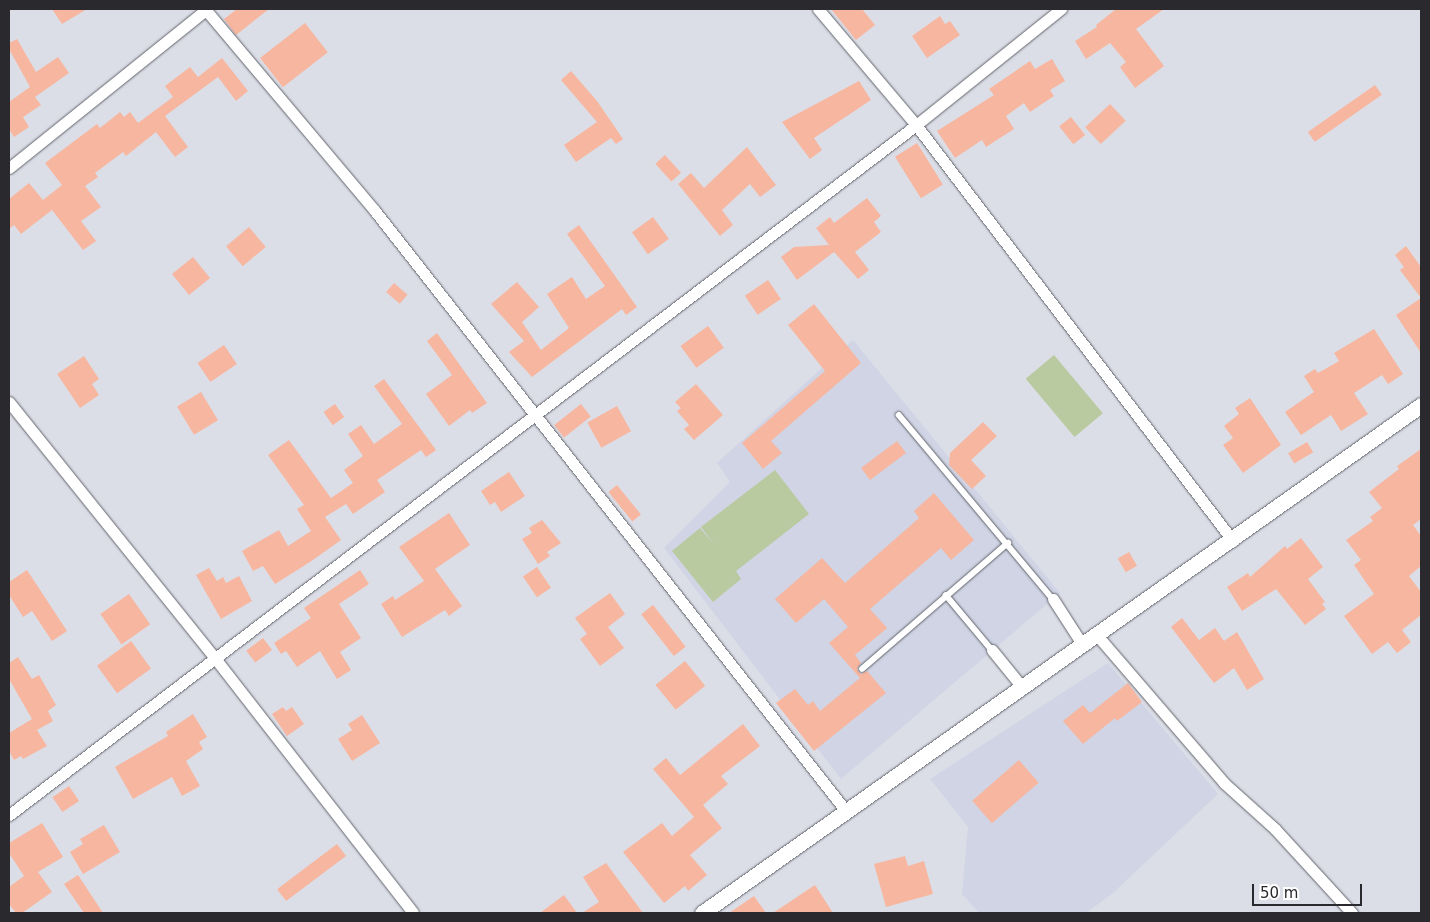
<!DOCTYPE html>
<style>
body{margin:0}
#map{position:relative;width:1430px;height:922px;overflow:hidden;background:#dcdee7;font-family:"DejaVu Sans",sans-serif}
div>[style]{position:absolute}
.built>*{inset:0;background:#d0d4e4}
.green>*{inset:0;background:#b9caa0;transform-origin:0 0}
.building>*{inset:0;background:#f7b69f;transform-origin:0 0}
.roads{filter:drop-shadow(0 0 1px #62646c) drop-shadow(0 0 1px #62646c)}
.service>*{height:5.5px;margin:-2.75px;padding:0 2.75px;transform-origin:2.75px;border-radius:2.75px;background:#fff}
.minor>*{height:11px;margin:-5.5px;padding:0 5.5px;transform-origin:5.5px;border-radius:5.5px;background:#fff}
.tertiary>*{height:15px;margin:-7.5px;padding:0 7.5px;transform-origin:7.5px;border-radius:7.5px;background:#fff}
span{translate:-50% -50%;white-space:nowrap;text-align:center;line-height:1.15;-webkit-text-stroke:4px #fff;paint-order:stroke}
.frame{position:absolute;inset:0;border:10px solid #2a2a2e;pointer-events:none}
.scale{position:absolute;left:1252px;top:884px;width:110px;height:22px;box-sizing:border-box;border:2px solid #2a2a2e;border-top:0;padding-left:6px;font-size:15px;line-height:18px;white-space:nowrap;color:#2a2a2e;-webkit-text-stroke:4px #fff;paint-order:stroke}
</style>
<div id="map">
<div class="built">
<i style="clip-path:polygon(853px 340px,1060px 593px,841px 779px,664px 548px,730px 482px,717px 463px)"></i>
<i style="clip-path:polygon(1108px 663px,1218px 794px,1113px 893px,1086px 913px,979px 913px,962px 894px,968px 827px,930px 779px)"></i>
</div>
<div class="green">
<i style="left:1054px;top:355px;width:76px;height:37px;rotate:50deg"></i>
<i style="clip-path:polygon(775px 470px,809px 514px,736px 571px,741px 579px,713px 602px,672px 551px,700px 528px,714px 544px,701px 527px)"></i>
</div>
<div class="building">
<i style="clip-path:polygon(52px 9px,87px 9px,62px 24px)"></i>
<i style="clip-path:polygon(237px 9px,269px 9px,236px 35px,224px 19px)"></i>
<i style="clip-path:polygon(831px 9px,862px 9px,875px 25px,856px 40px)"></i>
<i style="clip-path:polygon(1116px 9px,1164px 9px,1136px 29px,1164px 66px,1135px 88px,1120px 67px,1126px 62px,1110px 43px,1086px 59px,1075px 41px,1097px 27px,1096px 25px)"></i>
<i style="clip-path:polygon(940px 16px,945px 24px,950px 21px,960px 35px,927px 58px,912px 36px)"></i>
<i style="left:305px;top:23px;width:37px;height:57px;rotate:52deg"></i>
<i style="clip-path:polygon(17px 39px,36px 72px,58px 57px,69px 73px,35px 97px,41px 105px,23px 117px,29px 127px,14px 137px,9px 129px,9px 102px,30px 87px,9px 49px,9px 43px)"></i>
<i style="clip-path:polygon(222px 58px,248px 91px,236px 101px,218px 77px,165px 116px,188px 147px,175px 157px,156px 132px,126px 156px,123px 152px,95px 173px,98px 177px,85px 186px,101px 207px,81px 221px,96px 241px,83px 250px,52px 210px,21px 234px,14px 225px,9px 229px,9px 199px,29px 183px,43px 200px,62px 185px,45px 163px,97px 124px,100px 128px,120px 112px,124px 117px,130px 112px,138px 123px,173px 97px,165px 86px,190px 67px,198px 77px)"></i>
<i style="clip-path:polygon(1052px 59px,1065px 81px,1050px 90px,1054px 96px,1030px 112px,1024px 103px,1006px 116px,1014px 129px,986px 147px,982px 140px,955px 158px,937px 131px,994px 95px,989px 89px,1030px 61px,1035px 69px)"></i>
<i style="clip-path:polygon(571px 71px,597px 101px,623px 139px,616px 144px,611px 138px,576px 162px,564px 145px,597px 122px,561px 80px)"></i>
<i style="clip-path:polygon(859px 81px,871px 100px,814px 138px,822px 150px,810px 159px,782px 122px)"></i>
<i style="left:1375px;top:85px;width:12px;height:82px;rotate:55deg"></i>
<i style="left:1110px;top:104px;width:23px;height:34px;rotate:47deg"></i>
<i style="left:1071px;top:117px;width:23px;height:15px;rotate:52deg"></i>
<i style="left:917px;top:143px;width:49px;height:26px;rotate:58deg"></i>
<i style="clip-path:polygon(747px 147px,776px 185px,760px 197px,750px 184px,722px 210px,733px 225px,720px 236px,678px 184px,691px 173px,704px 188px)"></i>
<i style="left:665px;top:155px;width:24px;height:13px;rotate:48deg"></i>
<i style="clip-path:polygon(867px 198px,881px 216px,874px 222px,881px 232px,855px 252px,869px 270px,858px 279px,834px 252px,797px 280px,781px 257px,794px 247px,829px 245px,816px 228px,830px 217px,834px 223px)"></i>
<i style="left:653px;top:217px;width:27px;height:26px;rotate:54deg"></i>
<i style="clip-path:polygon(579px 225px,637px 307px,626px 315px,622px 309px,532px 377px,509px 352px,524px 341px,491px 304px,517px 282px,539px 307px,522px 322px,541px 350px,569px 328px,547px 294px,572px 277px,586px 299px,605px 286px,567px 234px)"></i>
<i style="left:249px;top:227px;width:26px;height:30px;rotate:50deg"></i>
<i style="clip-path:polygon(1406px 246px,1421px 267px,1421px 353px,1396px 315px,1421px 298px,1400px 270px,1404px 267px,1395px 255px)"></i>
<i style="left:193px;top:257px;width:27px;height:27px;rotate:51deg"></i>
<i style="left:768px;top:280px;width:23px;height:28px;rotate:56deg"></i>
<i style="left:394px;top:283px;width:18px;height:12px;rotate:41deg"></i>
<i style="clip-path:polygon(814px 304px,861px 363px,771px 441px,782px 453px,763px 469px,742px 443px,825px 371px,788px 325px)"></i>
<i style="left:708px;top:326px;width:27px;height:34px;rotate:54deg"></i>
<i style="clip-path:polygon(1374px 329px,1403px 374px,1388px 384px,1382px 375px,1354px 393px,1368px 414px,1341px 431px,1331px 415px,1301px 435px,1285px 412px,1314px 392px,1304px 376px,1315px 369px,1318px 373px,1339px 361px,1334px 353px)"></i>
<i style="clip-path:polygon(437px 333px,487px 403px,472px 413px,470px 410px,449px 426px,426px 394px,452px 375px,427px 341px)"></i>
<i style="left:224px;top:345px;width:23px;height:32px;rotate:56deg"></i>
<i style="clip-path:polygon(84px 356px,99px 379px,92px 384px,99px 395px,80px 408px,57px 374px)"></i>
<i style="clip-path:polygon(384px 379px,436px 450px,426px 457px,421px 450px,377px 480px,385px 492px,353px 514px,346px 504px,325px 517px,341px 540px,310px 562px,275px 584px,263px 566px,253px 571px,242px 551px,279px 530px,288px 546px,311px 531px,297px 509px,304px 505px,268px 455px,289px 440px,331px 498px,353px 483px,344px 470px,363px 456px,348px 434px,361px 425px,374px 444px,402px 424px,374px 386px)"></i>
<i style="clip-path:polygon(696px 384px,723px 415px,694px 440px,684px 429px,689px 425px,677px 411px,681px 408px,675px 402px)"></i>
<i style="left:201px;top:392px;width:33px;height:28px;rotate:59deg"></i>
<i style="clip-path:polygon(1250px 398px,1281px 445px,1243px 473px,1223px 445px,1233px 438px,1224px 426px,1239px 414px,1235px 408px)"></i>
<i style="left:335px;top:404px;width:16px;height:14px;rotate:55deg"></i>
<i style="left:581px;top:404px;width:16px;height:34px;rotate:52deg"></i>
<i style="left:617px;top:406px;width:29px;height:34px;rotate:61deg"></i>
<i style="clip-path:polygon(983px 422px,997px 436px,971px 460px,986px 476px,972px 489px,949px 465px,950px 453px)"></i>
<i style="left:897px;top:441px;width:15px;height:45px;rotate:53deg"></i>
<i style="left:1307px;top:442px;width:12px;height:22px;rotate:59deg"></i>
<i style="clip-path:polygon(1421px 449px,1421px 519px,1413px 525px,1421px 536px,1421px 566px,1409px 576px,1421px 592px,1421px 615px,1402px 630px,1411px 642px,1397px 653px,1388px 642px,1372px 654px,1344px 616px,1374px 594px,1354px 565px,1361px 560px,1346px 540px,1373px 521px,1370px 517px,1382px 508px,1369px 492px,1399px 469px,1397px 466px)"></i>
<i style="clip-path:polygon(509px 472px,525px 496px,501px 512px,495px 502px,490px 505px,481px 491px)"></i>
<i style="left:617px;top:485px;width:38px;height:11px;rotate:51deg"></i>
<i style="clip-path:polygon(934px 493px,974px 540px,951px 560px,941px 548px,870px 609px,887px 628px,855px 655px,861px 663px,857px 669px,861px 674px,867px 671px,886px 693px,814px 751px,776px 703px,795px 689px,808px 705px,813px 701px,820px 711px,860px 678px,829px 643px,848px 627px,824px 599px,796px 623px,775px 599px,822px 558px,845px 583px,919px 518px,914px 511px)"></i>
<i style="clip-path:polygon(449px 513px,470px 545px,435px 569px,462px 606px,449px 616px,445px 610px,402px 637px,381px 604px,393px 596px,395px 600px,424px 581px,399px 547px)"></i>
<i style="clip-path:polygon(542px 520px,561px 543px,547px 552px,550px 556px,538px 564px,522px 539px,532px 533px,529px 528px)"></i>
<i style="clip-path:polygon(1301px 538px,1323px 567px,1308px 579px,1325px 602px,1322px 604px,1326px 609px,1305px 625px,1276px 589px,1242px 611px,1227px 587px,1248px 573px,1250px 577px,1285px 546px,1287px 549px)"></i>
<i style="left:1129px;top:552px;width:16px;height:13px;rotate:60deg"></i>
<i style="left:537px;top:567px;width:25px;height:17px;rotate:56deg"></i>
<i style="clip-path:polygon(209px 568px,217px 581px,223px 577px,226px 583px,239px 576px,252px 601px,221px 619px,196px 575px)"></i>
<i style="clip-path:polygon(27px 570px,67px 631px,52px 641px,32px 611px,23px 617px,9px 595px,9px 582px)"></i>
<i style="clip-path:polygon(360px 570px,369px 584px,339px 604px,361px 638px,340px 652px,351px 670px,337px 679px,320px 651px,297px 667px,286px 651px,281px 654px,274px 643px,311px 618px,304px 608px)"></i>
<i style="clip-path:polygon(610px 593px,625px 614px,608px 627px,624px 648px,600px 666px,580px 639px,587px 634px,575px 618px)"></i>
<i style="left:129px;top:594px;width:37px;height:35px;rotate:55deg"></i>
<i style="left:653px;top:605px;width:53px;height:15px;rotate:52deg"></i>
<i style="clip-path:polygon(1182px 618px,1199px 640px,1215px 628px,1224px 641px,1237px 632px,1264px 679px,1247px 690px,1234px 668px,1214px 683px,1171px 627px)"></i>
<i style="left:263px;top:638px;width:15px;height:21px;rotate:53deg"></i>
<i style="left:131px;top:641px;width:34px;height:42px;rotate:54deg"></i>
<i style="clip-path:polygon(18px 657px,32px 679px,39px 675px,56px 705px,48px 711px,53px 721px,37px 730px,47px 746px,23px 759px,21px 756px,14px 760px,9px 751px,9px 733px,32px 719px,9px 679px,9px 663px)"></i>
<i style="left:685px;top:661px;width:32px;height:38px;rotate:51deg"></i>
<i style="clip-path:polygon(1128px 683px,1142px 702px,1117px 721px,1115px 718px,1083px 744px,1063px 721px,1083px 705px,1090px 713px)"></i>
<i style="clip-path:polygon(283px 707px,286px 711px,292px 707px,304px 724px,287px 736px,272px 714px)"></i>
<i style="clip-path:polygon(193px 714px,207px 737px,199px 742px,203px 749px,186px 761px,200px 786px,182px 796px,172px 777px,133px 799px,115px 767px,168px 736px,166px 732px)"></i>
<i style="clip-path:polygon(362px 715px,380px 743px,352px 761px,338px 739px,352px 730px,348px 724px)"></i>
<i style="clip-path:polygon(743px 724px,760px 746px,721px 776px,728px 784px,703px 805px,722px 828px,690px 855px,707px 875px,688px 891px,685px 886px,664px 903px,623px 852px,662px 823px,672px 836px,694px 817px,653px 769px,666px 758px,680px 775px)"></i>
<i style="left:1019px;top:760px;width:30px;height:62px;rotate:49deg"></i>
<i style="left:69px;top:786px;width:18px;height:20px;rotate:56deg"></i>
<i style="clip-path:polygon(42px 823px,63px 857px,38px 872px,52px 892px,22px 913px,16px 913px,9px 904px,9px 887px,24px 876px,9px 853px,9px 843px)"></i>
<i style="clip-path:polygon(104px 825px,120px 852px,83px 874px,70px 852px,83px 844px,80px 839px)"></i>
<i style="left:337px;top:844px;width:15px;height:75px;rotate:53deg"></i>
<i style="clip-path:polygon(905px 856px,908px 866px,924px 861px,933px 894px,886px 907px,874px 864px)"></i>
<i style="clip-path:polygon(606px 863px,643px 913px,582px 913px,599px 902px,583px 877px)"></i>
<i style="clip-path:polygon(78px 875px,103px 913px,84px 913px,64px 884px)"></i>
<i style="clip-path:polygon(815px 885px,833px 913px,773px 913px)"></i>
<i style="clip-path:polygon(564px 895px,577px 913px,540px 913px)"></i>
<i style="clip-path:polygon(754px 896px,766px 913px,729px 913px)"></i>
</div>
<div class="roads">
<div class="service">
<i style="left:899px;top:415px;width:240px;rotate:50.1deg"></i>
<i style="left:946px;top:595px;width:72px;rotate:50.1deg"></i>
<i style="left:862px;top:669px;width:193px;rotate:-40.8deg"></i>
</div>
<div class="minor">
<i style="left:205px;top:9px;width:264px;rotate:49.9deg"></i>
<i style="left:375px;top:211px;width:763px;rotate:51.87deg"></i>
<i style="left:818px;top:9px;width:152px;rotate:49.8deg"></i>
<i style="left:916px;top:125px;width:523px;rotate:52.69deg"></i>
<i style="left:9px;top:168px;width:254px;rotate:-38.8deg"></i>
<i style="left:9px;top:402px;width:327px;rotate:51.2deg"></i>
<i style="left:214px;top:657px;width:324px;rotate:52.1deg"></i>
<i style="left:1053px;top:599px;width:54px;rotate:57.2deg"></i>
<i style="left:1096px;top:634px;width:196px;rotate:49.3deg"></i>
<i style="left:1224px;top:783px;width:69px;rotate:42deg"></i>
<i style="left:1275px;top:829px;width:114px;rotate:47.5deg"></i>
<i style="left:992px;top:650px;width:48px;rotate:51deg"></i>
<i style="left:9px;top:815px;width:1140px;rotate:-37.26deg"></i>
<i style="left:916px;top:125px;width:186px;rotate:-38.7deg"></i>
</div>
<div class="tertiary">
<i style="left:702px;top:913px;width:880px;rotate:-35.24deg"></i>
</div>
</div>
<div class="frame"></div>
<div class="scale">50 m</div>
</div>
